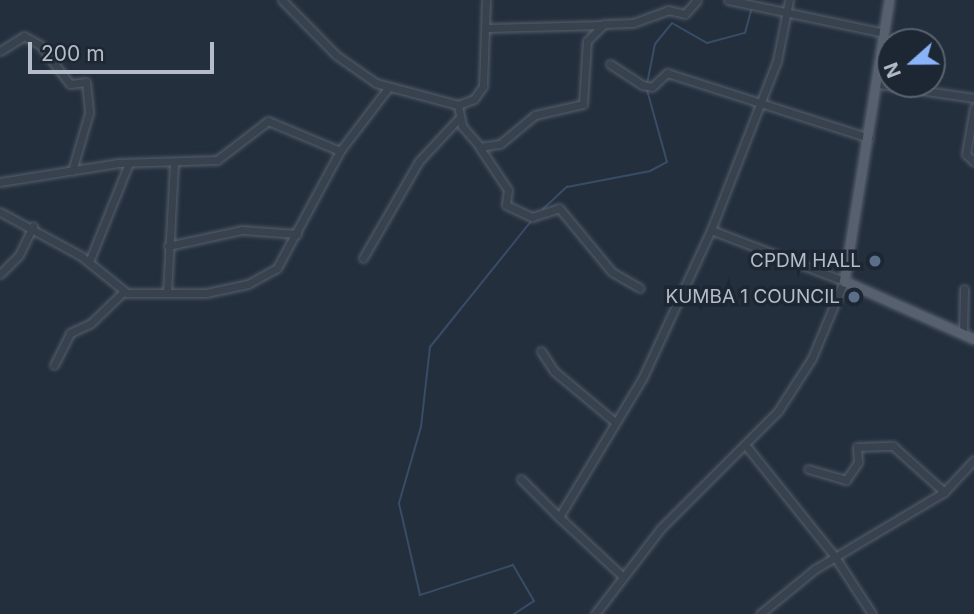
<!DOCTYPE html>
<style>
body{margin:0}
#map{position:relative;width:974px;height:614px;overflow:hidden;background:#242f3e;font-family:Inter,sans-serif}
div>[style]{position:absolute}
.stream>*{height:2px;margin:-1px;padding:0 1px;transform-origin:1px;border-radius:1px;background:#394c67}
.roads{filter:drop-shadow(0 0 2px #565f6c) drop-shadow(0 0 2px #565f6c)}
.minor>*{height:7px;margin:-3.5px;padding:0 3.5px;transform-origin:3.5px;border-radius:3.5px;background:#38414e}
.major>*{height:9px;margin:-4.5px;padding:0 4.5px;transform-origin:4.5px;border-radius:4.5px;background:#56606e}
.dots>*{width:19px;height:19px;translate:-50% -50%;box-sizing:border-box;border:4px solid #1d2633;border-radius:50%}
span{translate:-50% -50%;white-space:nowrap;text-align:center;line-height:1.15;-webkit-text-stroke:7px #1d2633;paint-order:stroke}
.poi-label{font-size:19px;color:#b4bcc9}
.right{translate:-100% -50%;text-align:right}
.north{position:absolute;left:876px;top:28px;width:70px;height:70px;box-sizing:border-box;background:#1d2633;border:2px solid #59626f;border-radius:50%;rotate:249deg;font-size:19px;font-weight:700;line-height:28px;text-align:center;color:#b4bcc9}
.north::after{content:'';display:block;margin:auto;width:24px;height:32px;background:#8ab4f8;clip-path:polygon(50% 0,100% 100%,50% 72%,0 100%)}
.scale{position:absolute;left:28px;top:42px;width:186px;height:32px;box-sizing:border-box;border:4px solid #b4bcc9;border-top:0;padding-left:9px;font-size:21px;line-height:24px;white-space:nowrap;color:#b4bcc9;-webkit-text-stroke:5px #1d2633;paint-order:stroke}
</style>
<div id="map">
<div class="stream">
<i style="left:647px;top:84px;width:41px;rotate:-78.7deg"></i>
<i style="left:655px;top:44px;width:27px;rotate:-51deg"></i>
<i style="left:672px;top:23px;width:40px;rotate:29.7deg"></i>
<i style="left:707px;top:43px;width:39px;rotate:-15deg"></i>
<i style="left:745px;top:33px;width:27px;rotate:-75deg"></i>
<i style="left:543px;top:209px;width:33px;rotate:-43deg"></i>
<i style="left:567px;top:187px;width:85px;rotate:-10.9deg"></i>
<i style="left:650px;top:171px;width:19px;rotate:-28deg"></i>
<i style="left:667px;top:162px;width:75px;rotate:-105.5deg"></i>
<i style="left:514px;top:614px;width:24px;rotate:-33deg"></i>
<i style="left:534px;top:601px;width:42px;rotate:-120.3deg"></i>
<i style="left:513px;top:565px;width:98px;rotate:162.1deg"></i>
<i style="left:420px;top:595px;width:94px;rotate:-102.9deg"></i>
<i style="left:399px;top:503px;width:79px;rotate:-73.9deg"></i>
<i style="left:421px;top:427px;width:81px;rotate:-83.6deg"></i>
<i style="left:430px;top:347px;width:163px;rotate:-51.2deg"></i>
</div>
<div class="roads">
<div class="minor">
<i style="left:282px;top:0;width:77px;rotate:45.5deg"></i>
<i style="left:336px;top:55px;width:49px;rotate:35deg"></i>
<i style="left:376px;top:83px;width:85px;rotate:15deg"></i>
<i style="left:458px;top:105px;width:17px;rotate:-21deg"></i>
<i style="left:474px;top:99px;width:16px;rotate:-55deg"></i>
<i style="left:483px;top:86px;width:86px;rotate:-88deg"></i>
<i style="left:728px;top:0;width:160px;rotate:11.9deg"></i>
<i style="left:487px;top:28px;width:116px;rotate:-1.5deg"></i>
<i style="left:0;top:51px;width:28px;rotate:-32deg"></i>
<i style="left:24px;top:36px;width:18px;rotate:29deg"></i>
<i style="left:40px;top:45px;width:49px;rotate:52.4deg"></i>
<i style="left:70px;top:84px;width:16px;rotate:-7deg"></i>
<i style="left:86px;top:82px;width:31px;rotate:84deg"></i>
<i style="left:89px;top:113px;width:60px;rotate:106.3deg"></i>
<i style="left:610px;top:64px;width:38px;rotate:33deg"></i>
<i style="left:642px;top:85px;width:10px;rotate:11deg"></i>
<i style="left:652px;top:87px;width:21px;rotate:-43deg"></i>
<i style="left:667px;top:73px;width:212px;rotate:17.8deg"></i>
<i style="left:879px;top:84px;width:96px;rotate:8.4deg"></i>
<i style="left:458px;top:105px;width:21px;rotate:79deg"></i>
<i style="left:462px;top:126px;width:28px;rotate:49deg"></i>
<i style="left:480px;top:147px;width:20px;rotate:-9deg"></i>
<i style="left:500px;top:144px;width:45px;rotate:-39.6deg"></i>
<i style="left:535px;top:115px;width:49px;rotate:-12.9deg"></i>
<i style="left:583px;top:104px;width:63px;rotate:-86.4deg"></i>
<i style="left:587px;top:41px;width:24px;rotate:-45deg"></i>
<i style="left:604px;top:24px;width:29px;rotate:-2deg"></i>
<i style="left:633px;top:23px;width:37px;rotate:-20deg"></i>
<i style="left:668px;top:10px;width:17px;rotate:13deg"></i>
<i style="left:685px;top:14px;width:18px;rotate:-49deg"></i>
<i style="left:974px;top:108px;width:47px;rotate:99.9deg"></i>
<i style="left:966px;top:154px;width:11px;rotate:45deg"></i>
<i style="left:480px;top:148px;width:50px;rotate:56.3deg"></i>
<i style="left:508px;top:190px;width:15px;rotate:98deg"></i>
<i style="left:506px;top:205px;width:29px;rotate:25deg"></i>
<i style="left:532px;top:217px;width:28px;rotate:-18deg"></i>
<i style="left:559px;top:208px;width:83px;rotate:50.4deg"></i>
<i style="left:612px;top:272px;width:32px;rotate:30deg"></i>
<i style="left:0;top:182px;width:120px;rotate:-9.1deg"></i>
<i style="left:118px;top:163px;width:99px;rotate:-1.7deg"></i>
<i style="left:217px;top:160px;width:64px;rotate:-37.4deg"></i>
<i style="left:268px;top:121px;width:78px;rotate:22.6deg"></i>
<i style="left:340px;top:151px;width:79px;rotate:-52.7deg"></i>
<i style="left:0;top:212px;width:92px;rotate:28.5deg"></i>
<i style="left:81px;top:256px;width:59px;rotate:38.8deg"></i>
<i style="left:127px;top:293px;width:79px"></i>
<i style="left:206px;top:293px;width:43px;rotate:-12.1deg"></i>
<i style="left:248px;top:284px;width:33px;rotate:-29deg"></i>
<i style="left:277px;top:268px;width:133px;rotate:-61.7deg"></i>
<i style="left:168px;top:246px;width:76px;rotate:-12.2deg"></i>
<i style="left:242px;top:230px;width:55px;rotate:4.2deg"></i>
<i style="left:363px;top:258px;width:112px;rotate:-60deg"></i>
<i style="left:419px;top:161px;width:60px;rotate:-47deg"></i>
<i style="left:89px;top:262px;width:107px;rotate:-68deg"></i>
<i style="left:0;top:274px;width:27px;rotate:-45deg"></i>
<i style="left:19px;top:255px;width:32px;rotate:-64deg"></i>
<i style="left:167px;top:293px;width:130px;rotate:-86.9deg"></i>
<i style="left:963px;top:335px;width:46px;rotate:-88.8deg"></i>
<i style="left:541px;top:351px;width:24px;rotate:57deg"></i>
<i style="left:554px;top:371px;width:80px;rotate:39.9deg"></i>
<i style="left:54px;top:365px;width:36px;rotate:-63deg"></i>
<i style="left:70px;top:333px;width:23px;rotate:-25deg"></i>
<i style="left:91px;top:323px;width:45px;rotate:-44.1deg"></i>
<i style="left:747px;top:447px;width:141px;rotate:51.3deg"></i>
<i style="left:835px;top:557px;width:68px;rotate:57deg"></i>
<i style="left:808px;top:469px;width:40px;rotate:16deg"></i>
<i style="left:846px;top:480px;width:22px;rotate:-56deg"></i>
<i style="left:858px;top:462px;width:15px;rotate:-94deg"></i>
<i style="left:857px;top:447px;width:36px;rotate:-2deg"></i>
<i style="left:893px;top:446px;width:69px;rotate:42deg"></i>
<i style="left:521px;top:479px;width:54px;rotate:45deg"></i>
<i style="left:621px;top:575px;width:85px;rotate:-136.9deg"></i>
<i style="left:559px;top:517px;width:163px;rotate:-59deg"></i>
<i style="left:643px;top:377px;width:162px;rotate:-65.2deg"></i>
<i style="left:711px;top:230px;width:181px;rotate:-68.7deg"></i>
<i style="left:777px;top:61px;width:62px;rotate:-78.9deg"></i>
<i style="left:595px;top:614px;width:108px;rotate:-52.5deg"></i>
<i style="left:661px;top:528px;width:165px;rotate:-45deg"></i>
<i style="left:778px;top:411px;width:63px;rotate:-57.3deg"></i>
<i style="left:812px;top:358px;width:83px;rotate:-67.4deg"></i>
<i style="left:844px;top:281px;width:142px;rotate:-159deg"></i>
<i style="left:760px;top:614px;width:71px;rotate:-39.3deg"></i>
<i style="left:815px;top:569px;width:150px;rotate:-30.8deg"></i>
<i style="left:944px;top:492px;width:44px;rotate:-46.8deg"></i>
</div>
<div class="major">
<i style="left:889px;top:0;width:285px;rotate:99.1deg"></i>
<i style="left:844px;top:281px;width:142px;rotate:24deg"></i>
</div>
</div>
<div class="dots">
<i style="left:875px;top:261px;background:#5c6f8a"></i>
<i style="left:854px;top:297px;background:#5c6f8a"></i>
</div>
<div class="poi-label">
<span class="right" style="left:861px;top:261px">CPDM HALL</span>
<span class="right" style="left:840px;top:297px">KUMBA 1 COUNCIL</span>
</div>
<div class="north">N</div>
<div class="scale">200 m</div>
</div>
